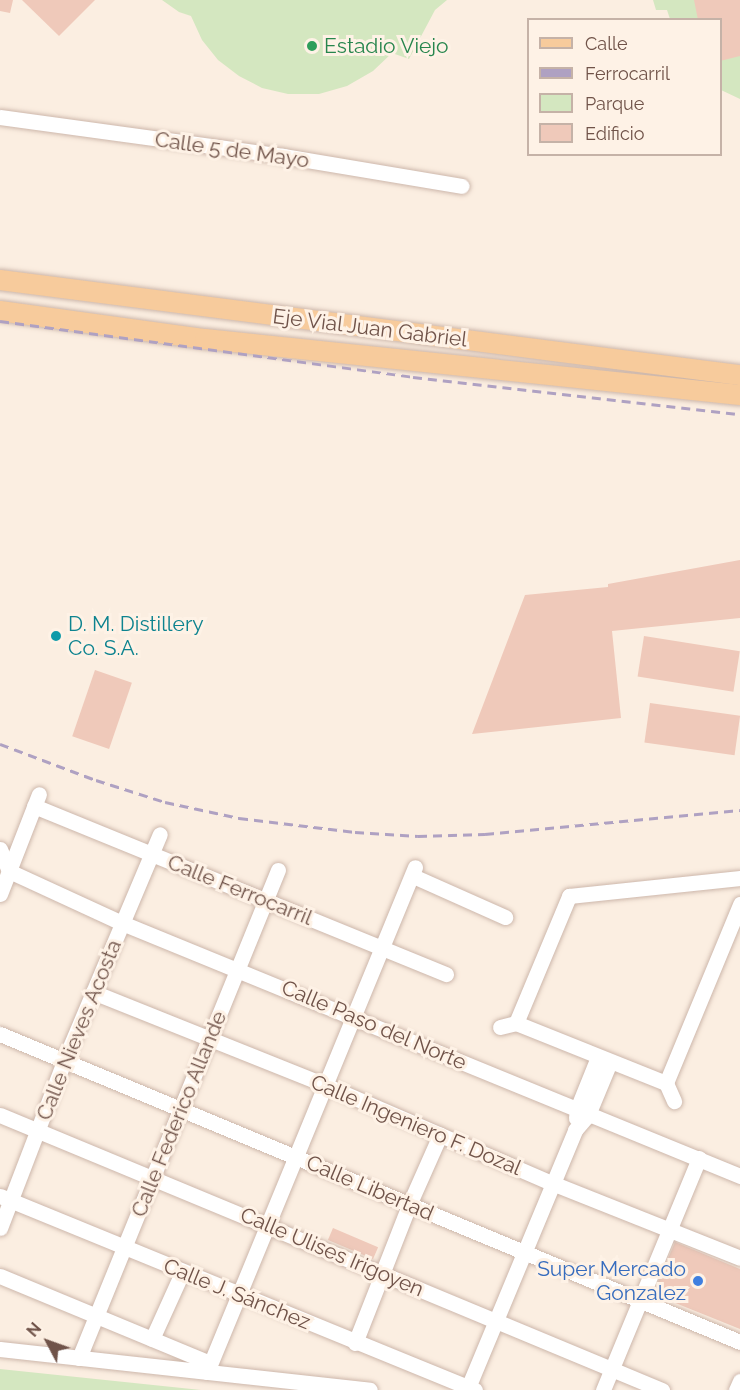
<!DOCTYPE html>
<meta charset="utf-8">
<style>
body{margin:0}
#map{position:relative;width:740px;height:1390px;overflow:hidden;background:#fbeee1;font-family:Raleway,sans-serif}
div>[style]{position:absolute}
.green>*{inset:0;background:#d4e7c0}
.building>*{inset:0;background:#efc9ba;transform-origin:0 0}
.roads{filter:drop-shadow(0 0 2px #cdb7ab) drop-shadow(0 0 2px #cdb7ab)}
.minor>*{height:15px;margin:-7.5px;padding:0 7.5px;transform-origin:7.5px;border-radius:7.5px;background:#fff}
.major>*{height:20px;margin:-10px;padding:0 10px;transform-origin:10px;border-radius:10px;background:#f7cb9c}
.rail>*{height:3px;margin-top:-1.5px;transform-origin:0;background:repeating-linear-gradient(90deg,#afa1c2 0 9px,transparent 0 15px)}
.dots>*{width:16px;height:16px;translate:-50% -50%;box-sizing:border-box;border:3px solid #fef2e6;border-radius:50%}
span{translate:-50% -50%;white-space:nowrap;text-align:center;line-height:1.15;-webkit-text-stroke:6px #fef2e6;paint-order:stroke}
.leisure-label{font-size:21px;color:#27864d}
.left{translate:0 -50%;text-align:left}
.street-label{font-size:21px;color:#705349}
.culture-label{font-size:21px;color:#0d838f}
.shop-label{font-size:21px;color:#366cbe}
.right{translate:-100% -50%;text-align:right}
.legend{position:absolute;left:527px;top:18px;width:195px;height:138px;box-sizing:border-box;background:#fef2e6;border:2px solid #c5b2a7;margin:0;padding:8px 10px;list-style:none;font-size:18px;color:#705349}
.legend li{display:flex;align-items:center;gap:12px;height:30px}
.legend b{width:30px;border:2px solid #c5b2a7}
.north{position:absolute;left:18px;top:1312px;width:60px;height:60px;-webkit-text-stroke:4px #fef2e6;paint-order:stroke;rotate:311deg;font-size:16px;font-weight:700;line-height:24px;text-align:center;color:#705349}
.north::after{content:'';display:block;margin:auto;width:21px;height:27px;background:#705349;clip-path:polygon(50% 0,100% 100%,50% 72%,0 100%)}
</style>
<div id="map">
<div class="green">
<i style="clip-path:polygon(162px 0,447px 0,435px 10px,409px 59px,392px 53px,373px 71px,347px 86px,319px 94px,288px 94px,262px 88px,239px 76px,218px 60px,202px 40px,191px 16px,179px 12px)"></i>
<i style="clip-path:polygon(653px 0,740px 0,740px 99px,721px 90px,720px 20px,670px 19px,667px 10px,656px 10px)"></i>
<i style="clip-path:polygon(0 1369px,201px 1390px,0 1390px)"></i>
</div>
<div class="building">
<i style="clip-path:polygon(0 0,13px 0,10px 13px,0 11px)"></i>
<i style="clip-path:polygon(22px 0,95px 0,59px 36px)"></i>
<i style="clip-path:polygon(694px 0,740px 0,740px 56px,720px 61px,720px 20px,698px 20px)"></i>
<i style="clip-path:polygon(740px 560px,740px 618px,612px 631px,621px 718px,472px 734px,525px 595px,608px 587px,608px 584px)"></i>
<i style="left:644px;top:636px;width:97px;height:41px;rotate:9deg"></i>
<i style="left:95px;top:670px;width:39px;height:70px;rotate:19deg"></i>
<i style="left:650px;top:703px;width:91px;height:40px;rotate:8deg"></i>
<i style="left:333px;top:1228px;width:49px;height:13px;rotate:23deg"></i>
<i style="clip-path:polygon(675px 1242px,740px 1269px,740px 1329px,653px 1294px)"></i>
</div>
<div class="roads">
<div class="minor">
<i style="left:0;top:117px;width:286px;rotate:7.8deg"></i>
<i style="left:283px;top:156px;width:181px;rotate:9.5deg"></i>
<i style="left:34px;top:806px;width:445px;rotate:22.2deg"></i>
<i style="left:0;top:849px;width:24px;rotate:68deg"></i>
<i style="left:9px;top:871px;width:124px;rotate:24.7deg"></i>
<i style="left:122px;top:923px;width:668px;rotate:22.26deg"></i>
<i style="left:413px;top:876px;width:101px;rotate:24deg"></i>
<i style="left:0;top:894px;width:107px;rotate:-68.7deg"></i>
<i style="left:569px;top:896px;width:172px;rotate:-6deg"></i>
<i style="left:93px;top:992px;width:250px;rotate:21.8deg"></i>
<i style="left:325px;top:1085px;width:247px;rotate:23.4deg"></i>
<i style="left:552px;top:1183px;width:202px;rotate:21.7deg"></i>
<i style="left:516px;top:1023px;width:162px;rotate:21.8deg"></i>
<i style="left:516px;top:1023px;width:138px;rotate:-67.3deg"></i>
<i style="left:500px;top:1027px;width:16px;rotate:-14deg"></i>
<i style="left:0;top:1034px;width:802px;rotate:22.6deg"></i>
<i style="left:666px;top:1083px;width:194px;rotate:-67.5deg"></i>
<i style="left:666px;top:1083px;width:20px;rotate:66deg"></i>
<i style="left:0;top:1115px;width:717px;rotate:22.56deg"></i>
<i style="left:576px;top:1118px;width:9px;rotate:-84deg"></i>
<i style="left:577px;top:1109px;width:56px;rotate:-68deg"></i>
<i style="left:0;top:1196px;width:513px;rotate:22.22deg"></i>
<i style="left:0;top:1228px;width:179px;rotate:-69deg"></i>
<i style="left:64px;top:1061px;width:246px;rotate:-67.1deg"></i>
<i style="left:0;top:1276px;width:227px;rotate:22.5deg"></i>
<i style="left:152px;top:1339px;width:72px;rotate:-65.6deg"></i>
<i style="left:355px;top:1343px;width:148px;rotate:-68.6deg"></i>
<i style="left:409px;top:1205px;width:77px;rotate:-66.1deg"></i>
<i style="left:0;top:1349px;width:372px;rotate:6.3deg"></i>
<i style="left:79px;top:1358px;width:527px;rotate:-67.82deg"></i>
<i style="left:207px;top:1372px;width:546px;rotate:-67.61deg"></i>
<i style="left:467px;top:1390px;width:282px;rotate:-67.4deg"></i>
<i style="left:575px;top:1130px;width:20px;rotate:-49deg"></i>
<i style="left:588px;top:1115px;width:57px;rotate:-67.5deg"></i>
<i style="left:603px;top:1390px;width:251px;rotate:-67.5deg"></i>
<i style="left:736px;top:1390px;width:10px;rotate:-66deg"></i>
</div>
<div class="major">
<i style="left:0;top:280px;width:746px;rotate:7.32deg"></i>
<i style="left:0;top:311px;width:207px;rotate:7.8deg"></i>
<i style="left:205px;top:339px;width:538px;rotate:5.98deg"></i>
</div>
</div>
<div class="rail">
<i style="left:0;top:321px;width:417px;rotate:7.7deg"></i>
<i style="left:413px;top:377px;width:329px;rotate:6.5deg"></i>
<i style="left:0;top:744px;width:103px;rotate:20.6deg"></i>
<i style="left:96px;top:780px;width:72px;rotate:17.7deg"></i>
<i style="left:165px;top:802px;width:76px;rotate:12.2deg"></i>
<i style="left:239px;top:818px;width:117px;rotate:6.9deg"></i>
<i style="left:355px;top:832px;width:63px;rotate:3.6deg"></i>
<i style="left:418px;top:836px;width:67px;rotate:-1.7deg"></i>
<i style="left:485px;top:834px;width:256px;rotate:-5.4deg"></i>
</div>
<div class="dots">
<i style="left:312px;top:46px;background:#2e9e5b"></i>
<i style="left:56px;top:636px;background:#0f9aa8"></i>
<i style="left:698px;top:1281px;background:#3f7fe0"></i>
</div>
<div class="leisure-label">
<span class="left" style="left:324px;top:46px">Estadio Viejo</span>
</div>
<div class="street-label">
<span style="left:232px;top:150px;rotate:8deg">Calle 5 de Mayo</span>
<span style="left:370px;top:328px;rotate:7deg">Eje Vial Juan Gabriel</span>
<span style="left:240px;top:890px;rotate:22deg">Calle Ferrocarril</span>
<span style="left:374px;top:1025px;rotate:23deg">Calle Paso del Norte</span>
<span style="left:79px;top:1030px;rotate:-68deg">Calle Nieves Acosta</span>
<span style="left:179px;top:1114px;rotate:-68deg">Calle Federico Allande</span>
<span style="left:416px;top:1125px;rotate:23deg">Calle Ingeniero F. Dozal</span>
<span style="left:370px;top:1188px;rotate:23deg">Calle Libertad</span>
<span style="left:332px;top:1252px;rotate:23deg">Calle Ulises Irigoyen</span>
<span style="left:237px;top:1294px;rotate:22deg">Calle J. Sánchez</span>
</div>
<div class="culture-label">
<span class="left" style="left:68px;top:636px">D. M. Distillery<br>Co. S.A.</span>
</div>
<div class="shop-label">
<span class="right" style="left:686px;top:1281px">Super Mercado<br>Gonzalez</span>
</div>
<ul class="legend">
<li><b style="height:8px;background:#f7cb9c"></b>Calle</li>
<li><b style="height:8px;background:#afa1c2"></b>Ferrocarril</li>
<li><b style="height:16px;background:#d4e7c0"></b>Parque</li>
<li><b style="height:16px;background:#efc9ba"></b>Edificio</li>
</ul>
<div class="north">N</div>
</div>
